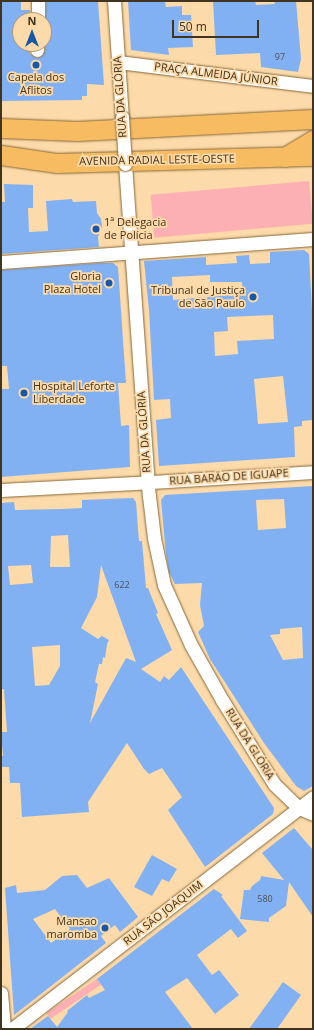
<!DOCTYPE html>
<meta charset="utf-8">
<style>
body{margin:0}
#map{position:relative;width:314px;height:1030px;overflow:hidden;background:#fddaa9;font-family:"Open Sans",sans-serif}
div>[style]{position:absolute}
.green>*{inset:0;background:#fcb0b3;transform-origin:0 0}
.building>*{inset:0;background:#81b1f3}
.roads{filter:drop-shadow(0 0 1px #866839) drop-shadow(0 0 1px #866839)}
.minor>*{height:13px;margin:-6.5px;padding:0 6.5px;transform-origin:6.5px;border-radius:6.5px;background:#fff}
.highway>*{height:19px;margin:-9.5px;padding:0 9.5px;transform-origin:9.5px;border-radius:9.5px;background:#f7bc61}
.bridges{filter:drop-shadow(0 0 1px #866839) drop-shadow(0 0 1px #866839)}
.minor-bridge>*{height:13px;margin:-6.5px;padding:0 6.5px;transform-origin:6.5px;border-radius:6.5px;background:#fff}
.dots>*{width:11px;height:11px;translate:-50% -50%;box-sizing:border-box;border:2px solid #fddaa9;border-radius:50%}
span{translate:-50% -50%;white-space:nowrap;text-align:center;line-height:1.15;-webkit-text-stroke:3.5px #fddaa9;paint-order:stroke}
.number-label{font-size:9px;color:#505254}
.number-label span{-webkit-text-stroke-width:0}
.street-label{font-size:11px;color:#40331f}
.poi-label{font-size:11px;color:#40331f}
.left{translate:0 -50%;text-align:left}
.right{translate:-100% -50%;text-align:right}
.frame{position:absolute;inset:0;border:2px solid #40331f;pointer-events:none}
.north{position:absolute;left:12px;top:12px;width:40px;height:40px;box-sizing:border-box;background:#fddaa9;border:1px solid #b19772;border-radius:50%;rotate:0deg;font-size:11px;font-weight:700;line-height:16px;text-align:center;color:#40331f}
.north::after{content:'';display:block;margin:auto;width:14px;height:18px;background:#1757a7;clip-path:polygon(50% 0,100% 100%,50% 72%,0 100%)}
.scale{position:absolute;left:172px;top:20px;width:87px;height:18px;box-sizing:border-box;border:2px solid #40331f;border-top:0;padding-left:5px;font-size:12px;line-height:14px;white-space:nowrap;color:#40331f;-webkit-text-stroke:3px #fddaa9;paint-order:stroke}
</style>
<div id="map">
<div class="green">
<i style="left:309px;top:181px;width:43px;height:159px;rotate:85deg"></i>
<i style="left:97px;top:979px;width:7px;height:61px;rotate:56deg"></i>
</div>
<div class="building">
<i style="clip-path:polygon(1px 1px,21px 1px,21px 10px,30px 10px,30px 20px,20px 20px,20px 44px,29px 44px,30px 54px,37px 58px,41px 57px,45px 50px,46px 1px,98px 1px,104px 85px,87px 84px,87px 96px,82px 96px,82px 100px,1px 101px)"></i>
<i style="clip-path:polygon(128px 1px,165px 1px,166px 7px,182px 6px,182px 15px,191px 15px,193px 47px,168px 48px,169px 55px,131px 50px)"></i>
<i style="clip-path:polygon(213px 1px,255px 1px,256px 5px,275px 4px,274px 1px,296px 1px,301px 59px,298px 72px,261px 67px,260px 53px,216px 55px)"></i>
<i style="clip-path:polygon(4px 184px,33px 185px,33px 208px,28px 208px,29px 232px,48px 231px,46px 201px,72px 199px,73px 202px,96px 201px,97px 213px,101px 219px,102px 226px,98px 237px,99px 247px,1px 254px,1px 202px,5px 202px)"></i>
<i style="clip-path:polygon(evenodd,304px 250px,309px 254px,313px 329px,313px 420px,302px 421px,302px 426px,294px 427px,295px 457px,159px 466px,156px 420px,171px 418px,170px 399px,154px 400px,149px 310px,144px 261px,206px 257px,206px 265px,237px 263px,236px 256px,249px 255px,250px 264px,270px 263px,270px 252px,304px 250px,210px 275px,210px 282px,242px 282px,243px 294px,173px 300px,172px 277px,210px 275px,304px 250px,273px 315px,274px 339px,237px 341px,238px 354px,215px 356px,214px 332px,228px 331px,227px 317px,273px 315px,304px 250px,283px 376px,288px 422px,258px 424px,254px 379px,283px 376px)"></i>
<i style="clip-path:polygon(100px 263px,113px 263px,118px 267px,126px 383px,118px 383px,121px 426px,129px 425px,130px 467px,1px 477px,1px 389px,9px 389px,7px 366px,1px 366px,1px 270px)"></i>
<i style="clip-path:polygon(evenodd,313px 486px,313px 786px,304px 791px,296px 786px,264px 743px,210px 659px,198px 632px,204px 626px,200px 605px,202px 583px,175px 584px,169px 572px,166px 554px,161px 500px,165px 495px,313px 486px,284px 499px,286px 528px,258px 530px,256px 500px,284px 499px,313px 486px,302px 627px,303px 658px,283px 660px,270px 635px,280px 634px,280px 629px,302px 627px)"></i>
<i style="clip-path:polygon(evenodd,133px 498px,136px 502px,139px 541px,142px 541px,146px 588px,148px 588px,158px 613px,156px 614px,172px 650px,141px 669px,160px 682px,164px 676px,169px 680px,181px 667px,274px 808px,273px 814px,205px 867px,168px 810px,182px 797px,162px 768px,149px 774px,144px 769px,127px 743px,88px 802px,89px 812px,22px 817px,20px 783px,10px 783px,9px 767px,1px 767px,1px 756px,3px 756px,1px 732px,7px 732px,4px 689px,1px 689px,1px 503px,14px 502px,15px 510px,62px 509px,82px 508px,82px 500px,133px 498px,68px 535px,70px 567px,50px 567px,51px 536px,68px 535px,133px 498px,31px 565px,33px 583px,10px 585px,8px 566px,31px 565px,133px 498px,101px 565px,136px 662px,126px 658px,90px 723px,98px 684px,95px 682px,99px 664px,102px 664px,103px 657px,105px 658px,107px 644px,109px 640px,102px 636px,98px 639px,81px 628px,97px 597px,101px 565px,133px 498px,60px 645px,60px 666px,49px 685px,35px 686px,32px 647px,60px 645px)"></i>
<i style="clip-path:polygon(294px 828px,313px 850px,313px 917px,289px 882px,286px 906px,269px 918px,269px 922px,240px 919px,244px 890px,250px 890px,252px 886px,260px 880px,261px 876px,284px 880px,262px 853px)"></i>
<i style="clip-path:polygon(152px 855px,177px 869px,169px 882px,162px 879px,152px 896px,134px 887px)"></i>
<i style="clip-path:polygon(evenodd,77px 875px,87px 888px,109px 878px,138px 917px,120px 932px,115px 925px,101px 936px,106px 943px,14px 1015px,5px 888px,16px 885px,17px 893px,45px 890px,62px 876px,77px 875px,55px 909px,70px 929px,51px 943px,33px 919px,55px 909px)"></i>
<i style="clip-path:polygon(214px 889px,223px 895px,221px 896px,247px 931px,238px 938px,231px 929px,197px 955px,212px 975px,219px 970px,239px 995px,215px 1014px,187px 978px,165px 992px,193px 1029px,30px 1029px,48px 1016px,57px 1027px,68px 1012px,67px 1011px,87px 995px,89px 998px,105px 990px,97px 979px)"></i>
<i style="clip-path:polygon(283px 982px,301px 995px,277px 1029px,249px 1029px)"></i>
</div>
<div class="roads">
<div class="minor">
<i style="left:114px;top:1px;width:116px;rotate:86.1deg"></i>
<i style="left:38px;top:20px;width:19px;rotate:-90deg"></i>
<i style="left:37px;top:50px;width:6px;rotate:-90deg"></i>
<i style="left:118px;top:62px;width:196px;rotate:7deg"></i>
<i style="left:125px;top:164px;width:333px;rotate:85.9deg"></i>
<i style="left:149px;top:496px;width:42px;rotate:83.2deg"></i>
<i style="left:154px;top:538px;width:48px;rotate:78deg"></i>
<i style="left:164px;top:585px;width:66px;rotate:65.8deg"></i>
<i style="left:191px;top:645px;width:63px;rotate:60.6deg"></i>
<i style="left:222px;top:700px;width:99px;rotate:58.2deg"></i>
<i style="left:274px;top:784px;width:35px;rotate:44deg"></i>
<i style="left:299px;top:808px;width:15px;rotate:23deg"></i>
<i style="left:1px;top:262px;width:313px;rotate:-4.2deg"></i>
<i style="left:1px;top:490px;width:134px;rotate:-3deg"></i>
<i style="left:135px;top:483px;width:178px;rotate:-3.5deg"></i>
<i style="left:1px;top:993px;width:36px;rotate:85deg"></i>
<i style="left:12px;top:1029px;width:380px;rotate:-37.6deg"></i>
</div>
<div class="highway">
<i style="left:1px;top:128px;width:76px;rotate:2.3deg"></i>
<i style="left:77px;top:131px;width:236px;rotate:-2.9deg"></i>
<i style="left:1px;top:155px;width:57px;rotate:8.1deg"></i>
<i style="left:57px;top:163px;width:256px;rotate:-1.6deg"></i>
<i style="left:285px;top:157px;width:33px;rotate:-31deg"></i>
</div>
</div>
<div class="bridges">
<div class="minor-bridge">
<i style="left:122px;top:117px;width:47px;rotate:86.3deg"></i>
</div>
</div>
<div class="dots">
<i style="left:36px;top:65px;background:#1757a7"></i>
<i style="left:96px;top:229px;background:#1757a7"></i>
<i style="left:109px;top:283px;background:#1757a7"></i>
<i style="left:253px;top:297px;background:#1757a7"></i>
<i style="left:24px;top:393px;background:#1757a7"></i>
<i style="left:105px;top:928px;background:#1757a7"></i>
</div>
<div class="number-label">
<span style="left:280px;top:57px">97</span>
<span style="left:122px;top:585px">622</span>
<span style="left:265px;top:899px">580</span>
</div>
<div class="street-label">
<span style="left:216px;top:74px;rotate:7deg">PRAÇA ALMEIDA JÚNIOR</span>
<span style="left:120px;top:97px;rotate:-94deg">RUA DA GLÓRIA</span>
<span style="left:157px;top:160px;rotate:-1deg">AVENIDA RADIAL LESTE-OESTE</span>
<span style="left:144px;top:432px;rotate:-94deg">RUA DA GLÓRIA</span>
<span style="left:229px;top:477px;rotate:-4deg">RUA BARÃO DE IGUAPE</span>
<span style="left:250px;top:744px;rotate:58deg">RUA DA GLÓRIA</span>
<span style="left:163px;top:913px;rotate:-38deg">RUA SÃO JOAQUIM</span>
</div>
<div class="poi-label">
<span style="left:36px;top:84px">Capela dos<br>Aflitos</span>
<span class="left" style="left:104px;top:229px">1ª Delegacia<br>de Polícia</span>
<span class="right" style="left:101px;top:283px">Gloria<br>Plaza Hotel</span>
<span class="right" style="left:245px;top:297px">Tribunal de Justiça<br>de São Paulo</span>
<span class="left" style="left:33px;top:393px">Hospital Leforte<br>Liberdade</span>
<span class="right" style="left:97px;top:928px">Mansao<br>maromba</span>
</div>
<div class="frame"></div>
<div class="north">N</div>
<div class="scale">50 m</div>
</div>
